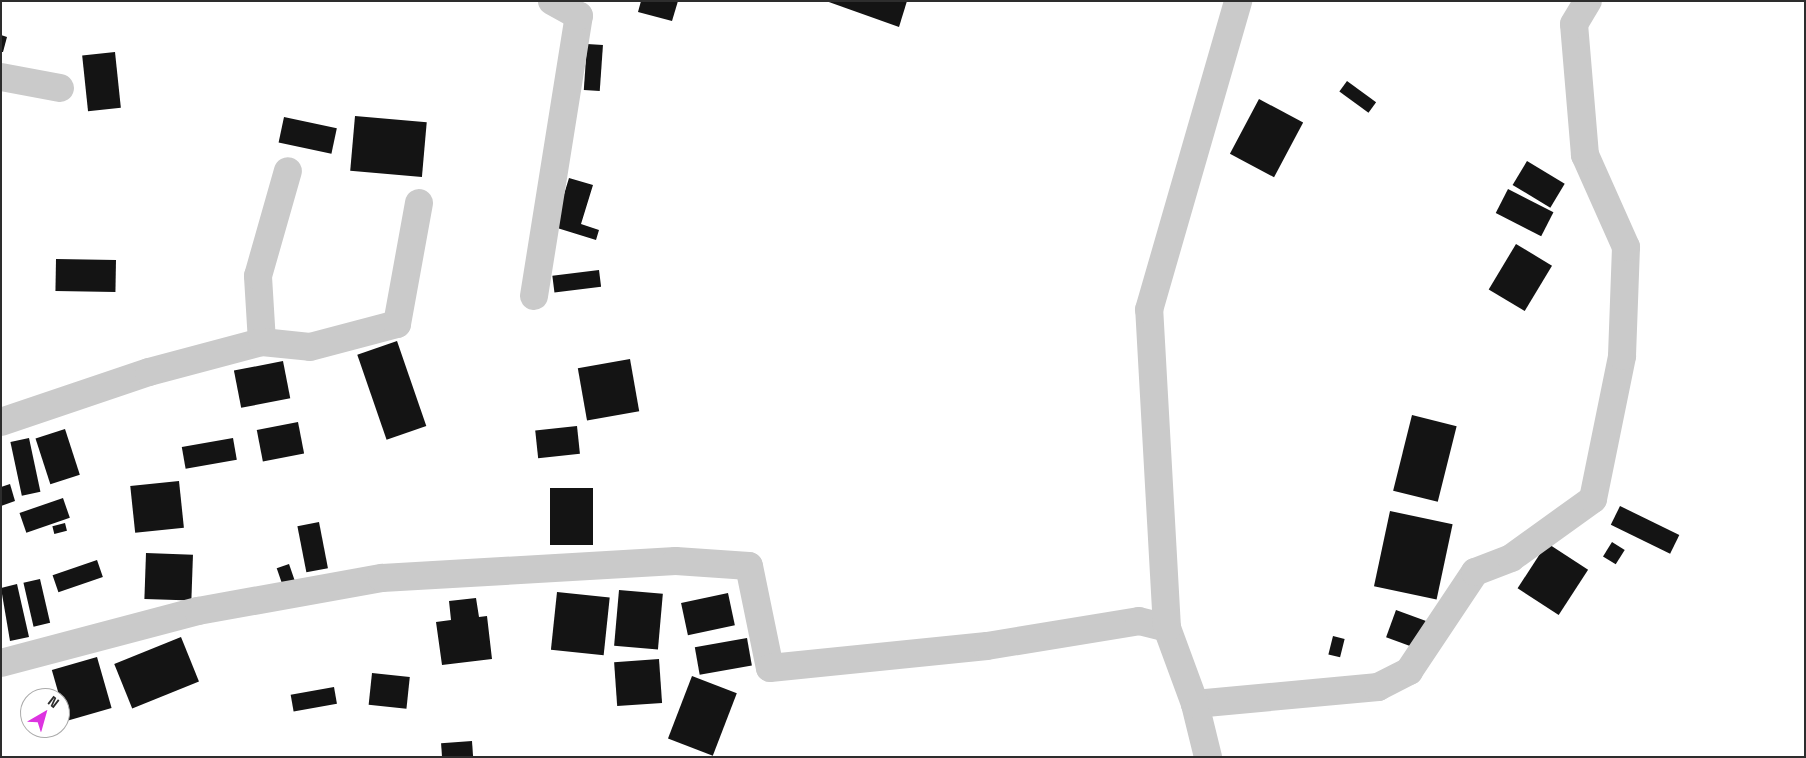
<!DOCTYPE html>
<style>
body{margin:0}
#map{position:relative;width:1806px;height:758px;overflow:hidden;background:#fff;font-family:"Space Grotesk",sans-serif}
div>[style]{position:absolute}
.building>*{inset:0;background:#141414;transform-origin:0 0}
.minor>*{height:28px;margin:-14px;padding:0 14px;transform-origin:14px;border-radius:14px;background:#cacaca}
span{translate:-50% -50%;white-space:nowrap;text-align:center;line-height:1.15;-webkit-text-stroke:5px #fff;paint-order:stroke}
.frame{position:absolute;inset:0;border:2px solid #2d2d2d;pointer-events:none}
.north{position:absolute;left:20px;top:688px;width:50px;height:50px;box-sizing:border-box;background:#fff;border:1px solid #ababab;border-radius:50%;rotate:38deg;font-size:14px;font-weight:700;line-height:20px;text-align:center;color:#2d2d2d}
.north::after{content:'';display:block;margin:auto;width:18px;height:22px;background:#dd33e0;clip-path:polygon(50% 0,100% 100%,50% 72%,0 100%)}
</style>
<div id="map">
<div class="building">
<i style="clip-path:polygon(641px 1px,678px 1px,672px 21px,638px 12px)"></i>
<i style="clip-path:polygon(826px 1px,907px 1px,899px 27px)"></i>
<i style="clip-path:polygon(1px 35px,7px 37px,3px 52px,1px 52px)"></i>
<i style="left:587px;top:44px;width:16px;height:46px;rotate:4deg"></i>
<i style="left:115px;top:52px;width:56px;height:33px;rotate:84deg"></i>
<i style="left:1347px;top:81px;width:36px;height:13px;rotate:36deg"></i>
<i style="left:1259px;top:99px;width:50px;height:62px;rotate:28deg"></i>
<i style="left:355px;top:116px;width:72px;height:55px;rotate:5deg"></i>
<i style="left:284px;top:117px;width:54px;height:26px;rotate:12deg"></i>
<i style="left:1527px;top:161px;width:44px;height:28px;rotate:31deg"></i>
<i style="clip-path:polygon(569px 178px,593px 185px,581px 224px,599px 230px,596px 240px,554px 227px)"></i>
<i style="left:1508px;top:189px;width:51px;height:27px;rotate:27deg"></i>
<i style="left:1516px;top:244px;width:42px;height:53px;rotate:31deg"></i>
<i style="left:56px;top:259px;width:60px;height:32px;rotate:1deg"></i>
<i style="left:599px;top:270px;width:17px;height:47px;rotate:83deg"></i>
<i style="left:397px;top:341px;width:90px;height:42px;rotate:71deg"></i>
<i style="left:630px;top:359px;width:53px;height:53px;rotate:80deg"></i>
<i style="left:283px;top:361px;width:38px;height:50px;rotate:79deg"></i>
<i style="left:1412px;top:415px;width:46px;height:78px;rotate:14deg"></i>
<i style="left:298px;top:422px;width:32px;height:42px;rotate:79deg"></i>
<i style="left:577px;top:426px;width:28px;height:42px;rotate:84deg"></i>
<i style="left:65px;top:429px;width:48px;height:31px;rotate:72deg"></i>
<i style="left:29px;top:438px;width:55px;height:19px;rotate:78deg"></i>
<i style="left:233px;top:438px;width:22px;height:52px;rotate:80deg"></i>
<i style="left:179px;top:481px;width:47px;height:49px;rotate:84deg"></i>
<i style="clip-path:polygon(10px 484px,15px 501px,1px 506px,1px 487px)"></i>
<i style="left:550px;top:488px;width:43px;height:57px"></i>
<i style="left:63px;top:498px;width:21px;height:46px;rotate:71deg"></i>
<i style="left:1620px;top:506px;width:66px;height:21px;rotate:26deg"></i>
<i style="left:1390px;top:511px;width:64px;height:77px;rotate:12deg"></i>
<i style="left:319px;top:522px;width:47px;height:22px;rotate:79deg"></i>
<i style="left:65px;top:523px;width:8px;height:13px;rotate:76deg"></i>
<i style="left:1612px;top:542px;width:15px;height:17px;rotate:32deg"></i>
<i style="left:1547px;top:543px;width:49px;height:54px;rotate:33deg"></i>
<i style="left:146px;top:553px;width:47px;height:46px;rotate:2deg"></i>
<i style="left:97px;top:560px;width:18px;height:47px;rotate:71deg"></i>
<i style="left:289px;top:564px;width:21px;height:13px;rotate:71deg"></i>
<i style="left:40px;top:579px;width:45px;height:17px;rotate:77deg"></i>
<i style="clip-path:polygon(17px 584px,29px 637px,10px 641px,1px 588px)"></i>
<i style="left:619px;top:590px;width:44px;height:56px;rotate:5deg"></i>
<i style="left:557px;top:592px;width:53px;height:58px;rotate:6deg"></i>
<i style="left:728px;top:593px;width:33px;height:48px;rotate:78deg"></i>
<i style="clip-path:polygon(476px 598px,479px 617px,487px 616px,492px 659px,442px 665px,436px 622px,451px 620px,449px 601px)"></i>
<i style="left:1396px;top:610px;width:32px;height:29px;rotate:20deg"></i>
<i style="left:1333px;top:636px;width:12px;height:19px;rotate:14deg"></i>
<i style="left:181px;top:637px;width:48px;height:72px;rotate:68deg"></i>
<i style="left:747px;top:638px;width:28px;height:53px;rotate:80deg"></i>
<i style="left:97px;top:657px;width:53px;height:47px;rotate:74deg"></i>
<i style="left:659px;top:659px;width:44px;height:45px;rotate:86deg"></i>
<i style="left:372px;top:673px;width:38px;height:32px;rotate:6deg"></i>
<i style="left:692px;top:676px;width:48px;height:67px;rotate:21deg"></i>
<i style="left:334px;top:687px;width:17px;height:44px;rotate:80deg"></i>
<i style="left:472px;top:741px;width:16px;height:31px;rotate:86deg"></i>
</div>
<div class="minor">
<i style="left:1px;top:77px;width:60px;rotate:10.6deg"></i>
<i style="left:534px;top:296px;width:284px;rotate:-80.9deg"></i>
<i style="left:579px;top:16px;width:31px;rotate:-151deg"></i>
<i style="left:262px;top:342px;width:66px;rotate:-93.5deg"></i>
<i style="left:258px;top:276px;width:109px;rotate:-74.1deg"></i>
<i style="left:1px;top:422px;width:156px;rotate:-18.7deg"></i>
<i style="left:149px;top:372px;width:117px;rotate:-14.9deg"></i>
<i style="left:262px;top:342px;width:48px;rotate:5.9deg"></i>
<i style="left:310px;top:347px;width:90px;rotate:-14.8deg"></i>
<i style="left:397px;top:324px;width:123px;rotate:-79.7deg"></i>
<i style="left:1px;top:663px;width:204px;rotate:-14.8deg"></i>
<i style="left:198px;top:611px;width:187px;rotate:-10.2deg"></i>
<i style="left:382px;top:578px;width:294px;rotate:-3.3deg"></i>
<i style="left:676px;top:561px;width:73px;rotate:3.9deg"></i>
<i style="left:749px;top:566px;width:104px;rotate:78.4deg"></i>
<i style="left:770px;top:668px;width:218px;rotate:-5.8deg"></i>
<i style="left:987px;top:646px;width:154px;rotate:-9.3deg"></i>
<i style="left:1139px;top:621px;width:29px;rotate:14deg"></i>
<i style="left:1195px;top:704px;width:184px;rotate:-5.3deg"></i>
<i style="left:1378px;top:687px;width:35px;rotate:-27deg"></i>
<i style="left:1409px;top:671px;width:119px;rotate:-56.3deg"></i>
<i style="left:1475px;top:572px;width:39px;rotate:-21deg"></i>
<i style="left:1511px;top:558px;width:101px;rotate:-35.7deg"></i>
<i style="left:1593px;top:499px;width:146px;rotate:-78.5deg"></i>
<i style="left:1622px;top:356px;width:109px;rotate:-87.9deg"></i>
<i style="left:1626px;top:247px;width:101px;rotate:-114deg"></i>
<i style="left:1585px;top:155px;width:131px;rotate:-94.8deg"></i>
<i style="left:1574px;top:24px;width:27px;rotate:-59deg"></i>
<i style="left:1208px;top:757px;width:55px;rotate:-103.8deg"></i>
<i style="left:1195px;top:704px;width:81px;rotate:-110.2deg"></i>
<i style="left:1167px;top:628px;width:319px;rotate:-93.2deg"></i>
<i style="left:1149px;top:310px;width:322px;rotate:-73.9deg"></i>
</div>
<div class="frame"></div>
<div class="north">N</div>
</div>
